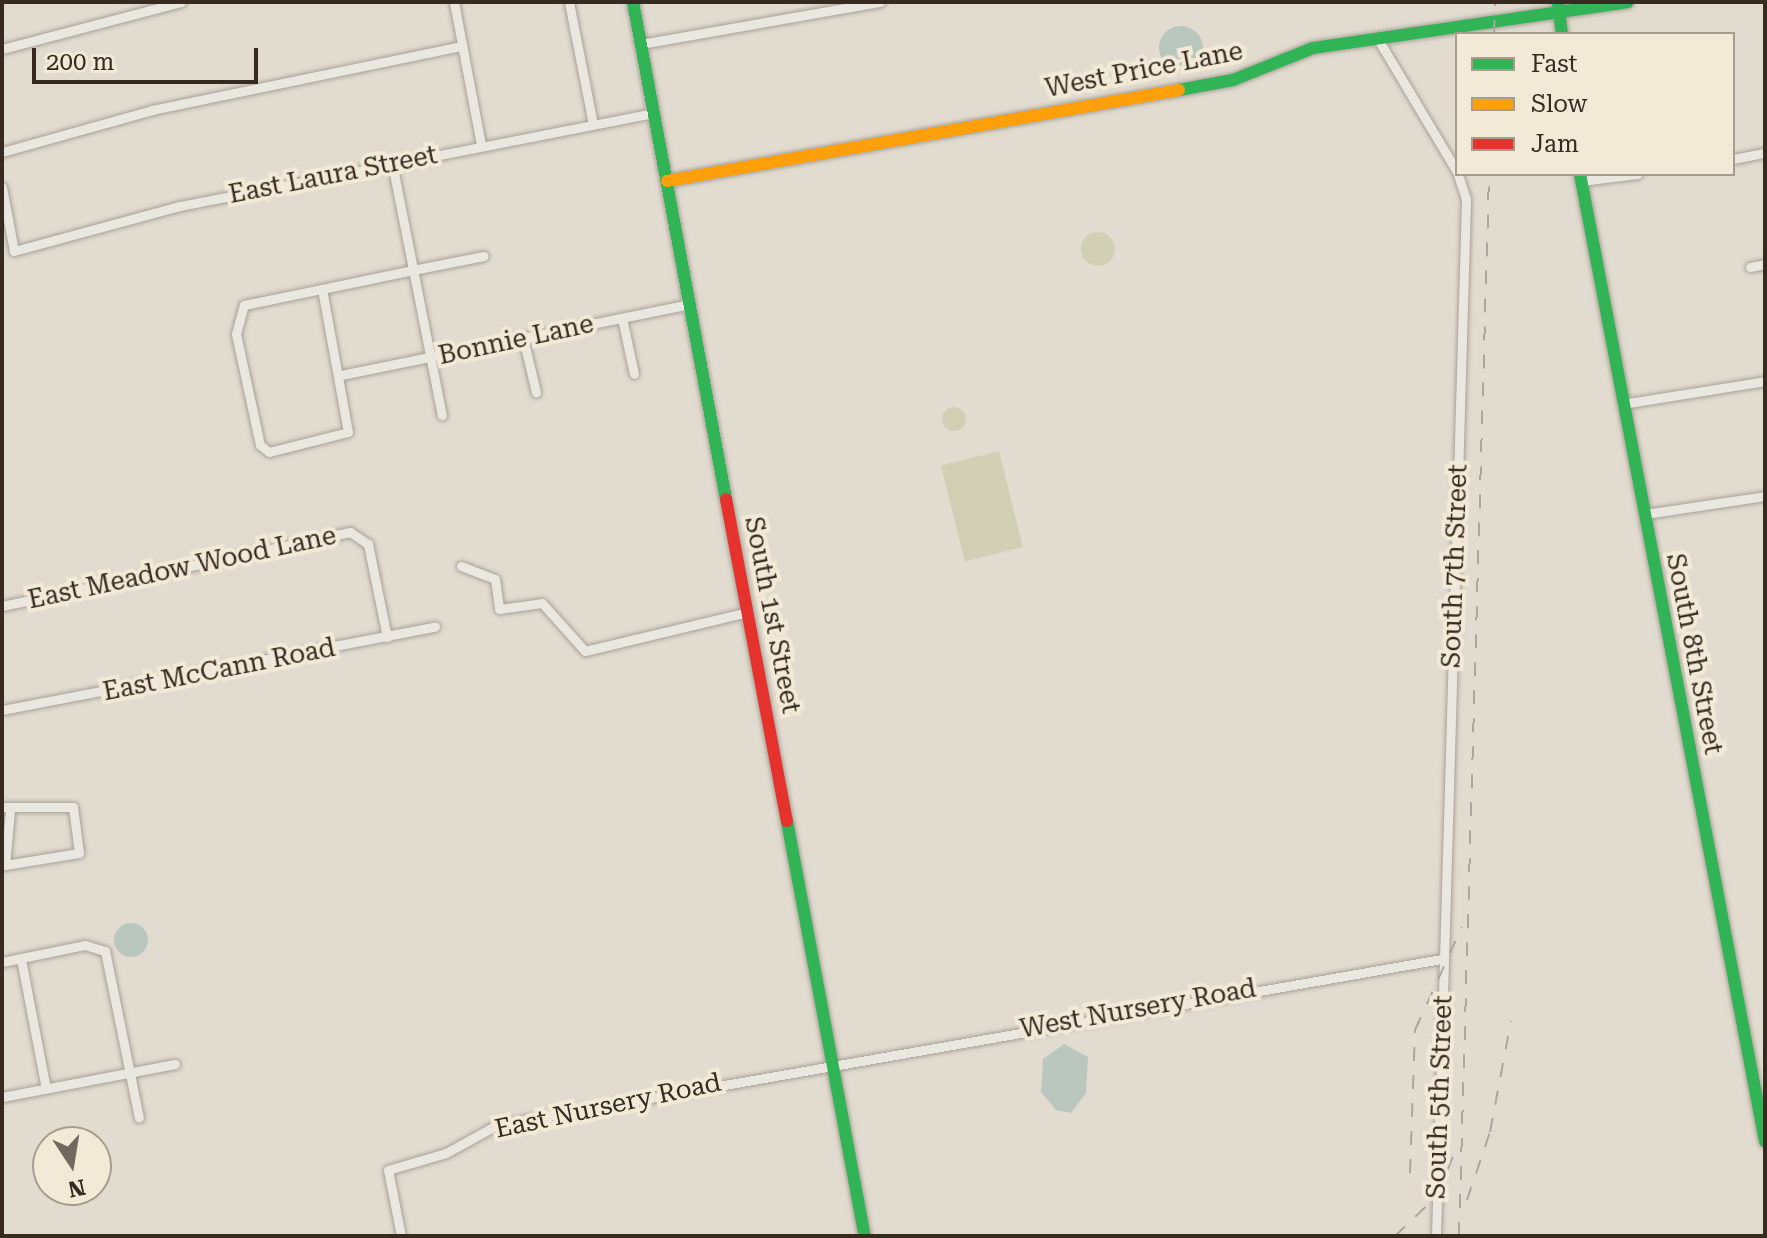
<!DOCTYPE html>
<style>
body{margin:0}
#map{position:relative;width:1767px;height:1238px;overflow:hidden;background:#e2dcd0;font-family:"Roboto Serif",serif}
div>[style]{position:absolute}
.green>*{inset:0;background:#d2d0b4;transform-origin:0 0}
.round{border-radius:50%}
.water>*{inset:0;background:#b9c7be}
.roads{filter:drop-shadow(0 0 2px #a8a198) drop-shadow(0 0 2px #a8a198)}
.street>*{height:9px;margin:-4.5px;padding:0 4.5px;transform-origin:4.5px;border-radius:4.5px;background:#eae7e0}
.fast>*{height:12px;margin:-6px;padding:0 6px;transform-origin:6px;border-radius:6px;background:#30b455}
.slow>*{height:12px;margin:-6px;padding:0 6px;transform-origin:6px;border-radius:6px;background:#ff9f0a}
.jam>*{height:12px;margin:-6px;padding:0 6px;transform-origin:6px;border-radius:6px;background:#e5322d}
.rail>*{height:2px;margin-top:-1px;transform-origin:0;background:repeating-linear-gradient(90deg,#aba6a0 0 14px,transparent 0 28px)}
span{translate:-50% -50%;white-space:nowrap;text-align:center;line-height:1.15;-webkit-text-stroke:8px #f2e9d7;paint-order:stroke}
.street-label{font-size:26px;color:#362a21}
.frame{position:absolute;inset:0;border:4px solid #362a21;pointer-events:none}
.legend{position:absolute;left:1455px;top:32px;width:280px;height:144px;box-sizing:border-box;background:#f2e9d7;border:2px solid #a79d8e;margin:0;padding:10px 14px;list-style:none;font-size:24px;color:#362a21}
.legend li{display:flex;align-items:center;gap:16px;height:40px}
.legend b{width:40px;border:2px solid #a79d8e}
.north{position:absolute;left:32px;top:1126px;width:80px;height:80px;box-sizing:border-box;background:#f2e9d7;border:2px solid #a79d8e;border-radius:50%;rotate:168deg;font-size:22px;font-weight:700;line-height:32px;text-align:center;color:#362a21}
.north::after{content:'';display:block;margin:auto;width:28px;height:36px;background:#72685e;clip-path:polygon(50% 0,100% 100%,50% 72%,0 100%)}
.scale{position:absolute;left:32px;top:48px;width:226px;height:36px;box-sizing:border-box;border:4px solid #362a21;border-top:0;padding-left:10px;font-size:24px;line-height:28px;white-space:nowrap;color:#362a21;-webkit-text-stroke:6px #f2e9d7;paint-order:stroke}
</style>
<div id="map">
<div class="green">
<i class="round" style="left:1081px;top:232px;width:34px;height:34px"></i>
<i class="round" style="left:942px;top:407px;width:24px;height:24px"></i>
<i style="left:999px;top:451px;width:99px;height:60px;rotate:76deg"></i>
</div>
<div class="water">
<i class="round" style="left:1159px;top:26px;width:44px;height:44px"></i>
<i class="round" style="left:114px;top:923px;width:34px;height:34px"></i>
<i style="clip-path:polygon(1064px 1044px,1088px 1057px,1086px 1093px,1071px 1113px,1056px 1110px,1041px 1092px,1043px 1059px)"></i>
</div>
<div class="roads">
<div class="street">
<i style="left:454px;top:2px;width:146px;rotate:79.3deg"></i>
<i style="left:569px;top:2px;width:124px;rotate:78.9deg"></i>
<i style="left:1379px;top:41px;width:152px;rotate:59.2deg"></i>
<i style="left:641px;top:44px;width:243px;rotate:-10deg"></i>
<i style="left:2px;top:49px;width:185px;rotate:-14.7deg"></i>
<i style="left:2px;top:152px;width:156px;rotate:-15.6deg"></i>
<i style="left:152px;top:110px;width:317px;rotate:-11.7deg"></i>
<i style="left:1733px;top:159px;width:33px;rotate:-11deg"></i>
<i style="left:392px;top:163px;width:257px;rotate:78.8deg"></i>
<i style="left:1581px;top:181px;width:57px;rotate:-7deg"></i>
<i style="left:2px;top:187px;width:65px;rotate:79.4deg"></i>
<i style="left:14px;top:251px;width:172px;rotate:-15.2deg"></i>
<i style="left:180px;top:206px;width:484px;rotate:-11.1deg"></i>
<i style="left:1750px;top:267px;width:15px;rotate:-11deg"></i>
<i style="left:322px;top:289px;width:145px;rotate:79.7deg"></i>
<i style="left:348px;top:432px;width:81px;rotate:165.8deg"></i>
<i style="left:269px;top:452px;width:11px;rotate:-142deg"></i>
<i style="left:260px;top:445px;width:114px;rotate:-102.2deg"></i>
<i style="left:236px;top:334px;width:30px;rotate:-75deg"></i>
<i style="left:244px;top:305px;width:80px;rotate:-11.6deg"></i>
<i style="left:322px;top:289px;width:93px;rotate:-11.8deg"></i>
<i style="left:413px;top:270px;width:72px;rotate:-11.2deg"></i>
<i style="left:622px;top:318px;width:57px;rotate:77.9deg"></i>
<i style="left:523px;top:338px;width:56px;rotate:76.5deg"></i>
<i style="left:341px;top:375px;width:356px;rotate:-11.5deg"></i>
<i style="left:1622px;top:404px;width:145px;rotate:-9.1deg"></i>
<i style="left:1645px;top:514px;width:121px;rotate:-8.5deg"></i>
<i style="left:461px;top:566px;width:36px;rotate:21deg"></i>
<i style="left:495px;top:579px;width:30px;rotate:82deg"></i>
<i style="left:499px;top:609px;width:43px;rotate:-7.9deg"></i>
<i style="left:542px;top:603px;width:64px;rotate:48.1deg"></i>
<i style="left:585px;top:651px;width:168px;rotate:-13.5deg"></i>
<i style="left:2px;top:606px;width:356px;rotate:-12deg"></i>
<i style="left:350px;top:532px;width:22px;rotate:34deg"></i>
<i style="left:368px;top:544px;width:95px;rotate:78.5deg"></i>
<i style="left:2px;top:710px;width:441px;rotate:-10.9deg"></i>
<i style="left:2px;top:807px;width:71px"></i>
<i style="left:73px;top:807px;width:46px;rotate:82.6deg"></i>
<i style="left:79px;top:853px;width:75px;rotate:170.8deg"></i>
<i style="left:5px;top:865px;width:54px;rotate:-84.7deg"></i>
<i style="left:21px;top:959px;width:132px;rotate:79.1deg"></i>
<i style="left:2px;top:962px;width:85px;rotate:-11.6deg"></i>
<i style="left:85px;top:945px;width:21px;rotate:17deg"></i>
<i style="left:105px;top:951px;width:170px;rotate:78.5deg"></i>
<i style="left:2px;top:1097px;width:176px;rotate:-10.8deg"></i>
<i style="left:401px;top:1236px;width:67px;rotate:-101.1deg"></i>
<i style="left:388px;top:1170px;width:60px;rotate:-16.3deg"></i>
<i style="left:446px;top:1153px;width:58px;rotate:-28.8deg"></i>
<i style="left:497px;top:1125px;width:958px;rotate:-9.97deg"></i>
<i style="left:1436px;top:1236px;width:1037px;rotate:-88.34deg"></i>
<i style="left:1466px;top:199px;width:26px;rotate:-108deg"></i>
</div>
<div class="fast">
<i style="left:633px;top:2px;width:506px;rotate:79.4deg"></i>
<i style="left:1558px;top:2px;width:32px;rotate:83deg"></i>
<i style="left:1179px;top:90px;width:55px;rotate:-10.5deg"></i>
<i style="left:1233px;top:80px;width:86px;rotate:-21.8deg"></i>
<i style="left:1313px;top:48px;width:318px;rotate:-8.3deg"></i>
<i style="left:1580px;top:174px;width:985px;rotate:79.17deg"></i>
<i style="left:787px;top:821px;width:422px;rotate:79.4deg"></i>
</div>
<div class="slow">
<i style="left:667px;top:181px;width:520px;rotate:-10.08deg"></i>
</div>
<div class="jam">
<i style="left:726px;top:499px;width:328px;rotate:79.3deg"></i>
</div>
</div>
<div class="rail">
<i style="left:1494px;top:34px;width:32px;rotate:-88deg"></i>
<i style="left:1410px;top:1173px;width:143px;rotate:-88deg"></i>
<i style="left:1415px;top:1030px;width:113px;rotate:-65.5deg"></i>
<i style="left:1467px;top:1200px;width:72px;rotate:-71.3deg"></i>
<i style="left:1490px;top:1132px;width:113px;rotate:-79.3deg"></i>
<i style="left:1395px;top:1236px;width:58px;rotate:-43.6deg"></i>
<i style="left:1437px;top:1196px;width:51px;rotate:-68deg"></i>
<i style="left:1459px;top:1236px;width:1062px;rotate:-88.38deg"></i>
</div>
<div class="street-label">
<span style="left:1144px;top:70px;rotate:-11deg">West Price Lane</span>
<span style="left:333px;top:175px;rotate:-11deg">East Laura Street</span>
<span style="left:516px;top:340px;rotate:-12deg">Bonnie Lane</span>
<span style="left:1455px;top:566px;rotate:-88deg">South 7th Street</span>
<span style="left:182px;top:568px;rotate:-12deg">East Meadow Wood Lane</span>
<span style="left:772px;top:615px;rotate:79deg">South 1st Street</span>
<span style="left:1694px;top:654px;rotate:79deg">South 8th Street</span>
<span style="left:219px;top:670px;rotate:-11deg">East McCann Road</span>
<span style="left:1138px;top:1009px;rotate:-10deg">West Nursery Road</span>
<span style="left:1440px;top:1097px;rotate:-88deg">South 5th Street</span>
<span style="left:608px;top:1106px;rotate:-12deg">East Nursery Road</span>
</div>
<div class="frame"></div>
<ul class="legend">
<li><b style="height:10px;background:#30b455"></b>Fast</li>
<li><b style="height:10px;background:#ff9f0a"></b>Slow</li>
<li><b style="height:10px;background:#e5322d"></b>Jam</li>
</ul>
<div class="north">N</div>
<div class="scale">200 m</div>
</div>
